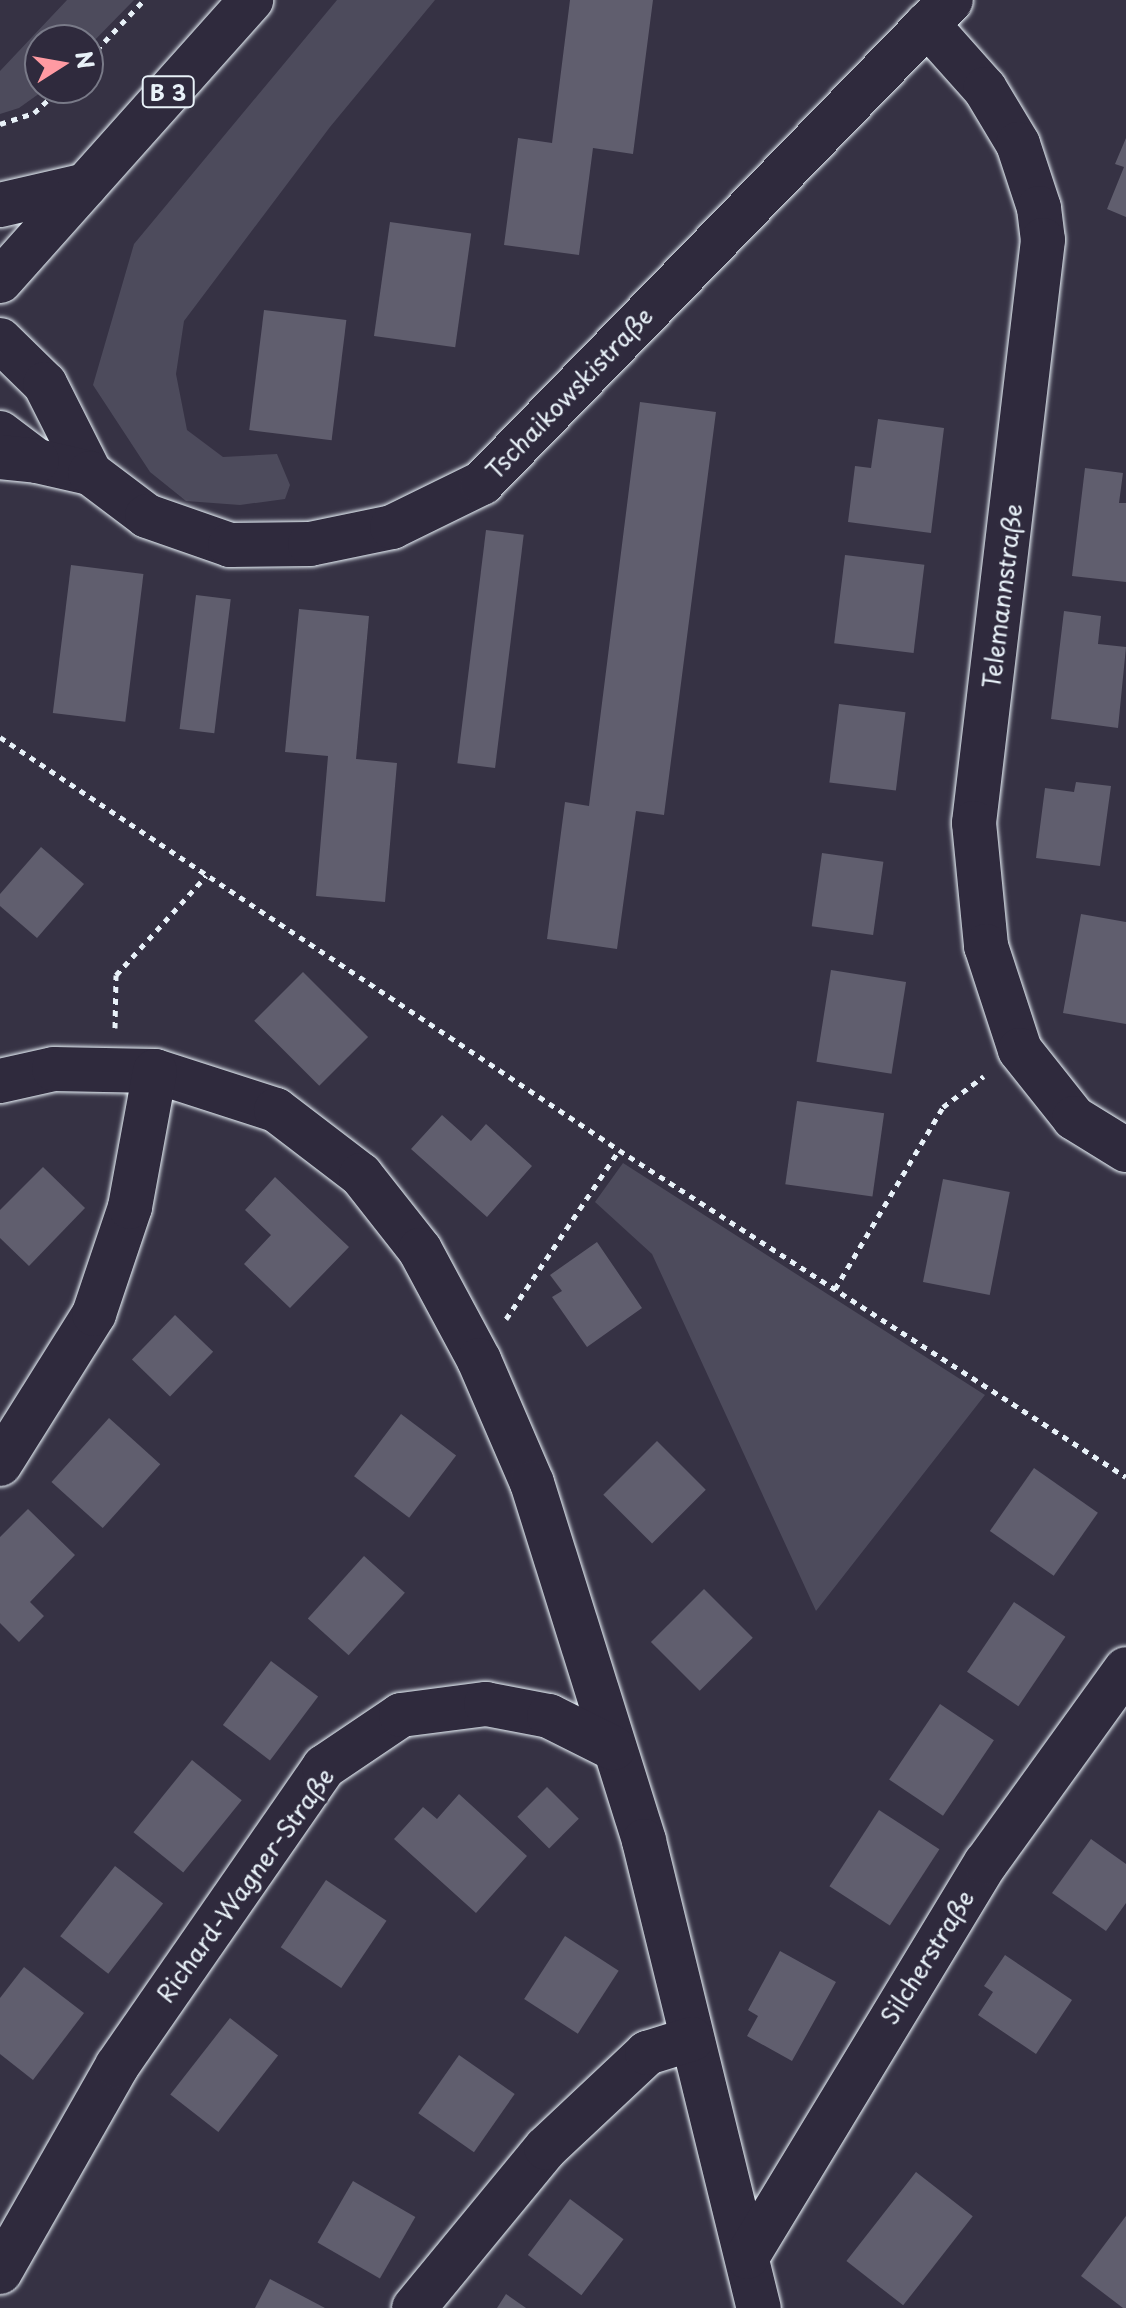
<!DOCTYPE html>
<meta charset="utf-8">
<style>
body{margin:0}
#map{position:relative;width:1126px;height:2308px;overflow:hidden;background:#363244;font-family:"Playpen Sans",sans-serif}
div>[style]{position:absolute}
.green>*{inset:0;background:#4d4b5c}
.building>*{inset:0;background:#605e6e;transform-origin:0 0}
.path>*{height:5px;margin-top:-2.5px;transform-origin:0;background:repeating-linear-gradient(90deg,#e8f1f8 0 6px,transparent 0 12px)}
.roads{filter:drop-shadow(0 0 2px #e8f1f8) drop-shadow(0 0 2px #e8f1f8)}
.minor>*{height:44px;margin:-22px;padding:0 22px;transform-origin:22px;border-radius:22px;background:#2f2a3d}
.primary>*{height:44px;margin:-22px;padding:0 22px;transform-origin:22px;border-radius:22px;background:#2f2a3d}
span{translate:-50% -50%;white-space:nowrap;text-align:center;line-height:1.15;-webkit-text-stroke:6px #2f2a3d;paint-order:stroke}
.shield-label span{padding:2px 6px;background:#2f2a3d;border:2px solid;border-radius:6px;-webkit-text-stroke-width:0}
.shield-label{font-size:22px;color:#e8f1f8;font-weight:700}
.street-label{font-size:24px;color:#e8f1f8}
.north{position:absolute;left:24px;top:24px;width:80px;height:80px;box-sizing:border-box;background:#2f2a3d;border:2px solid #797a88;border-radius:50%;rotate:79deg;font-size:22px;font-weight:700;line-height:32px;text-align:center;color:#e8f1f8}
.north::after{content:'';display:block;margin:auto;width:28px;height:36px;background:#ff9aa2;clip-path:polygon(50% 0,100% 100%,50% 72%,0 100%)}
</style>
<div id="map">
<div class="green">
<i style="clip-path:polygon(67px 0,134px 0,88px 47px,88px 40px,40px 40px,40px 88px,47px 88px,19px 108px,0 114px,0 71px)"></i>
<i style="clip-path:polygon(337px 0,435px 0,330px 127px,184px 321px,176px 374px,187px 430px,223px 457px,277px 454px,290px 485px,285px 499px,240px 505px,186px 501px,150px 472px,93px 385px,134px 244px)"></i>
<i style="clip-path:polygon(623px 1163px,985px 1395px,816px 1611px,652px 1254px,595px 1202px)"></i>
</div>
<div class="building">
<i style="clip-path:polygon(570px 0,653px 0,633px 154px,593px 148px,579px 255px,504px 245px,518px 138px,552px 143px)"></i>
<i style="clip-path:polygon(1126px 138px,1126px 217px,1107px 209px,1124px 167px,1115px 164px)"></i>
<i style="left:390px;top:222px;width:82px;height:115px;rotate:8deg"></i>
<i style="left:264px;top:310px;width:83px;height:121px;rotate:7deg"></i>
<i style="clip-path:polygon(640px 402px,716px 412px,664px 815px,636px 811px,617px 949px,547px 939px,565px 802px,589px 806px)"></i>
<i style="clip-path:polygon(878px 419px,944px 428px,931px 533px,848px 522px,855px 466px,871px 468px)"></i>
<i style="clip-path:polygon(1085px 468px,1123px 473px,1119px 503px,1126px 503px,1126px 582px,1072px 576px)"></i>
<i style="left:486px;top:530px;width:38px;height:235px;rotate:7deg"></i>
<i style="left:845px;top:555px;width:80px;height:89px;rotate:7deg"></i>
<i style="left:71px;top:565px;width:73px;height:149px;rotate:7deg"></i>
<i style="left:196px;top:595px;width:35px;height:135px;rotate:7deg"></i>
<i style="clip-path:polygon(299px 609px,369px 616px,356px 759px,397px 763px,385px 902px,316px 896px,328px 756px,285px 752px)"></i>
<i style="clip-path:polygon(1064px 611px,1101px 616px,1098px 644px,1126px 647px,1118px 728px,1051px 719px)"></i>
<i style="left:839px;top:704px;width:67px;height:79px;rotate:7deg"></i>
<i style="clip-path:polygon(1076px 782px,1111px 786px,1100px 866px,1036px 858px,1045px 788px,1074px 792px)"></i>
<i style="clip-path:polygon(41px 847px,84px 884px,37px 938px,0 906px,0 894px)"></i>
<i style="left:822px;top:853px;width:62px;height:74px;rotate:8deg"></i>
<i style="clip-path:polygon(1081px 914px,1126px 922px,1126px 1024px,1063px 1013px)"></i>
<i style="left:831px;top:970px;width:76px;height:93px;rotate:9deg"></i>
<i style="left:303px;top:972px;width:92px;height:69px;rotate:45deg"></i>
<i style="left:797px;top:1101px;width:88px;height:84px;rotate:8deg"></i>
<i style="clip-path:polygon(442px 1115px,471px 1141px,486px 1124px,532px 1166px,487px 1217px,411px 1149px)"></i>
<i style="clip-path:polygon(43px 1167px,85px 1208px,29px 1266px,0 1238px,0 1210px)"></i>
<i style="clip-path:polygon(275px 1177px,349px 1247px,290px 1308px,244px 1264px,271px 1235px,245px 1210px)"></i>
<i style="left:943px;top:1179px;width:68px;height:105px;rotate:11deg"></i>
<i style="clip-path:polygon(597px 1242px,642px 1308px,587px 1347px,552px 1297px,562px 1291px,550px 1275px)"></i>
<i style="left:175px;top:1315px;width:53px;height:62px;rotate:44deg"></i>
<i style="left:401px;top:1414px;width:69px;height:78px;rotate:37deg"></i>
<i style="left:109px;top:1418px;width:69px;height:86px;rotate:42deg"></i>
<i style="left:657px;top:1441px;width:69px;height:76px;rotate:45deg"></i>
<i style="left:1034px;top:1468px;width:78px;height:77px;rotate:35deg"></i>
<i style="clip-path:polygon(28px 1509px,75px 1555px,30px 1602px,44px 1616px,19px 1642px,0 1623px,0 1537px)"></i>
<i style="left:364px;top:1556px;width:55px;height:84px;rotate:42deg"></i>
<i style="left:704px;top:1589px;width:69px;height:75px;rotate:45deg"></i>
<i style="left:1014px;top:1602px;width:62px;height:84px;rotate:34deg"></i>
<i style="left:271px;top:1661px;width:59px;height:80px;rotate:37deg"></i>
<i style="left:940px;top:1704px;width:65px;height:91px;rotate:34deg"></i>
<i style="left:192px;top:1760px;width:64px;height:93px;rotate:39deg"></i>
<i style="left:547px;top:1787px;width:45px;height:42px;rotate:45deg"></i>
<i style="clip-path:polygon(459px 1794px,527px 1856px,476px 1913px,394px 1839px,423px 1807px,437px 1819px)"></i>
<i style="left:879px;top:1810px;width:72px;height:91px;rotate:33deg"></i>
<i style="clip-path:polygon(1091px 1839px,1126px 1864px,1126px 1903px,1106px 1931px,1052px 1893px)"></i>
<i style="left:115px;top:1866px;width:61px;height:89px;rotate:38deg"></i>
<i style="left:326px;top:1880px;width:73px;height:81px;rotate:34deg"></i>
<i style="left:565px;top:1936px;width:64px;height:75px;rotate:33deg"></i>
<i style="clip-path:polygon(780px 1951px,836px 1982px,792px 2061px,747px 2036px,758px 2016px,748px 2010px)"></i>
<i style="clip-path:polygon(1005px 1955px,1072px 2000px,1036px 2054px,978px 2015px,993px 1992px,984px 1986px)"></i>
<i style="clip-path:polygon(24px 1967px,84px 2013px,33px 2080px,0 2054px,0 1998px)"></i>
<i style="left:230px;top:2018px;width:61px;height:97px;rotate:38deg"></i>
<i style="left:459px;top:2055px;width:68px;height:71px;rotate:35deg"></i>
<i style="left:916px;top:2172px;width:72px;height:113px;rotate:38deg"></i>
<i style="left:353px;top:2181px;width:72px;height:71px;rotate:30deg"></i>
<i style="left:570px;top:2199px;width:67px;height:70px;rotate:37deg"></i>
<i style="clip-path:polygon(1126px 2216px,1126px 2308px,1123px 2308px,1081px 2276px)"></i>
<i style="clip-path:polygon(270px 2279px,325px 2308px,255px 2308px)"></i>
<i style="clip-path:polygon(506px 2294px,526px 2308px,497px 2308px)"></i>
</div>
<div class="path">
<i style="left:88px;top:59px;width:81px;rotate:-46.5deg"></i>
<i style="left:0;top:124px;width:36px;rotate:-18deg"></i>
<i style="left:34px;top:113px;width:37px;rotate:-43deg"></i>
<i style="left:0;top:737px;width:744px;rotate:33.71deg"></i>
<i style="left:619px;top:1150px;width:603px;rotate:32.82deg"></i>
<i style="left:115px;top:1028px;width:53px;rotate:-88.9deg"></i>
<i style="left:116px;top:975px;width:134px;rotate:-47.7deg"></i>
<i style="left:835px;top:1289px;width:212px;rotate:-59.3deg"></i>
<i style="left:943px;top:1107px;width:51px;rotate:-37.1deg"></i>
<i style="left:506px;top:1319px;width:203px;rotate:-56.2deg"></i>
</div>
<div class="roads">
<div class="minor">
<i style="left:927px;top:24px;width:87px;rotate:48.3deg"></i>
<i style="left:985px;top:89px;width:64px;rotate:59deg"></i>
<i style="left:1018px;top:144px;width:67px;rotate:71.8deg"></i>
<i style="left:1039px;top:208px;width:32px;rotate:83deg"></i>
<i style="left:1043px;top:240px;width:587px;rotate:96.75deg"></i>
<i style="left:974px;top:823px;width:124px;rotate:84.4deg"></i>
<i style="left:986px;top:946px;width:109px;rotate:71.9deg"></i>
<i style="left:1020px;top:1050px;width:87px;rotate:51.5deg"></i>
<i style="left:1074px;top:1118px;width:61px;rotate:31.6deg"></i>
<i style="left:0;top:340px;width:63px;rotate:44.4deg"></i>
<i style="left:45px;top:384px;width:100px;rotate:63.2deg"></i>
<i style="left:0;top:433px;width:46px;rotate:37.1deg"></i>
<i style="left:37px;top:461px;width:54px;rotate:12.8deg"></i>
<i style="left:90px;top:473px;width:71px;rotate:37deg"></i>
<i style="left:147px;top:516px;width:88px;rotate:19.3deg"></i>
<i style="left:230px;top:545px;width:80px;rotate:-0.7deg"></i>
<i style="left:310px;top:544px;width:84px;rotate:-11.7deg"></i>
<i style="left:392px;top:527px;width:100px;rotate:-26.1deg"></i>
<i style="left:482px;top:483px;width:673px;rotate:-45.84deg"></i>
<i style="left:0;top:1081px;width:55px;rotate:-12.5deg"></i>
<i style="left:54px;top:1069px;width:101px;rotate:1.1deg"></i>
<i style="left:155px;top:1071px;width:127px;rotate:17.9deg"></i>
<i style="left:276px;top:1110px;width:107px;rotate:37.4deg"></i>
<i style="left:361px;top:1175px;width:95px;rotate:51.8deg"></i>
<i style="left:420px;top:1250px;width:125px;rotate:61.8deg"></i>
<i style="left:479px;top:1360px;width:134px;rotate:66.7deg"></i>
<i style="left:532px;top:1483px;width:375px;rotate:72.6deg"></i>
<i style="left:644px;top:1841px;width:481px;rotate:76.2deg"></i>
<i style="left:0;top:1464px;width:177px;rotate:-57.9deg"></i>
<i style="left:94px;top:1314px;width:113px;rotate:-71.4deg"></i>
<i style="left:130px;top:1207px;width:138px;rotate:-79.6deg"></i>
<i style="left:747px;top:2257px;width:461px;rotate:-58.8deg"></i>
<i style="left:986px;top:1863px;width:239px;rotate:-54.2deg"></i>
<i style="left:0;top:2272px;width:237px;rotate:-60.4deg"></i>
<i style="left:117px;top:2066px;width:364px;rotate:-55.3deg"></i>
<i style="left:324px;top:1767px;width:93px;rotate:-34deg"></i>
<i style="left:401px;top:1715px;width:86px;rotate:-7.4deg"></i>
<i style="left:486px;top:1704px;width:64px;rotate:10.8deg"></i>
<i style="left:549px;top:1716px;width:72px;rotate:26.6deg"></i>
<i style="left:414px;top:2308px;width:207px;rotate:-50.5deg"></i>
<i style="left:546px;top:2148px;width:139px;rotate:-43.2deg"></i>
<i style="left:647px;top:2053px;width:47px;rotate:-17.3deg"></i>
</div>
<div class="primary">
<i style="left:0;top:205px;width:88px;rotate:-13.1deg"></i>
<i style="left:0;top:281px;width:377px;rotate:-48.2deg"></i>
<i style="left:0;top:457px;width:37px;rotate:6deg"></i>
</div>
</div>
<div class="shield-label">
<span style="left:168px;top:92px">B 3</span>
</div>
<div class="street-label">
<span style="left:569px;top:393px;rotate:-46deg">Tschaikowskistraße</span>
<span style="left:1002px;top:596px;rotate:-83deg">Telemannstraße</span>
<span style="left:245px;top:1885px;rotate:-54deg">Richard-Wagner-Straße</span>
<span style="left:927px;top:1957px;rotate:-58deg">Silcherstraße</span>
</div>
<div class="north">N</div>
</div>
